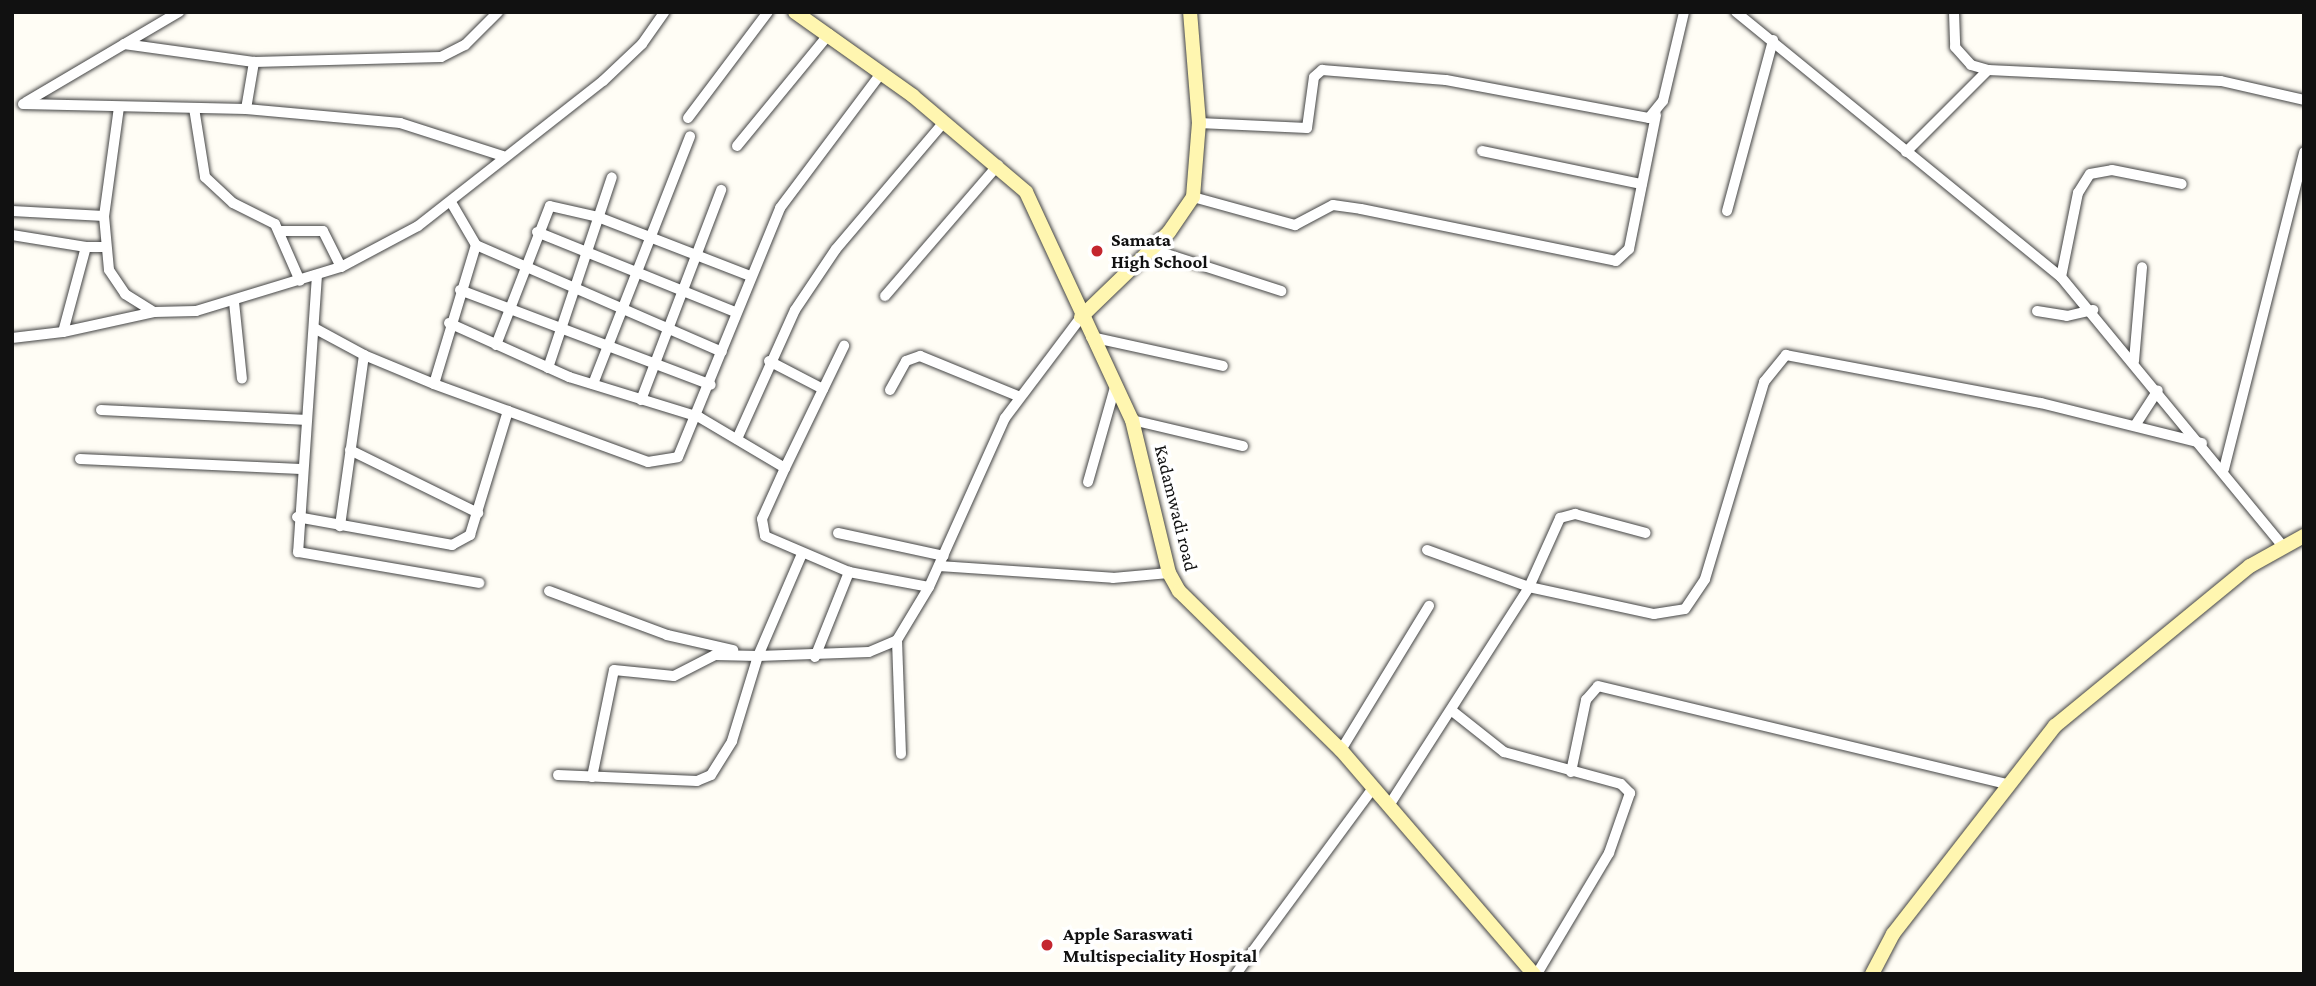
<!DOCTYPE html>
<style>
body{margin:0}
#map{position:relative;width:2316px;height:986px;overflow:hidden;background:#fffdf5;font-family:"Crimson Pro",serif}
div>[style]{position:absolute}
.roads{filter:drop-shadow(0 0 2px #444) drop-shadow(0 0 2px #444)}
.street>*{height:10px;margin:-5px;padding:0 5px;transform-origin:5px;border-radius:5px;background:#fff}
.secondary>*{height:14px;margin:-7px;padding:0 7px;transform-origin:7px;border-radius:7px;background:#fff6b0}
.dots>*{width:19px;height:19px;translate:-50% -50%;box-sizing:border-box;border:4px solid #fff;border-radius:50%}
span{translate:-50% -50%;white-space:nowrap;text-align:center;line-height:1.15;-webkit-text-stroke:7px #fff;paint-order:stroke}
.poi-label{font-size:19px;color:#111;font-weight:700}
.left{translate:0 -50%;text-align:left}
.street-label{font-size:19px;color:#111}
.frame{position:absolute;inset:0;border:14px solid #111;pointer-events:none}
</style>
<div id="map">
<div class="roads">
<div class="street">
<i style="left:1736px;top:12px;width:419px;rotate:39.2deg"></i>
<i style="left:2061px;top:277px;width:346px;rotate:50.5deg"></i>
<i style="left:1954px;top:12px;width:35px;rotate:88deg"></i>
<i style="left:1955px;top:47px;width:24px;rotate:48deg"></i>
<i style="left:1971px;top:65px;width:18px;rotate:16deg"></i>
<i style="left:124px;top:44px;width:131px;rotate:7.9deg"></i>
<i style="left:254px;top:62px;width:187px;rotate:-1.5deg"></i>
<i style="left:441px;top:57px;width:27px;rotate:-27deg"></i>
<i style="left:465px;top:45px;width:47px;rotate:-45deg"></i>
<i style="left:26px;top:102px;width:178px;rotate:-30.5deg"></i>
<i style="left:23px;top:104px;width:223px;rotate:1.3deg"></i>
<i style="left:246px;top:109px;width:155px;rotate:5.2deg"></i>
<i style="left:400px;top:123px;width:108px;rotate:17.8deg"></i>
<i style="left:119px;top:107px;width:110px;rotate:97.8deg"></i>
<i style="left:104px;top:216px;width:54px;rotate:84.7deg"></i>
<i style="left:109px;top:270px;width:29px;rotate:56deg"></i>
<i style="left:125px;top:294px;width:34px;rotate:32deg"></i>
<i style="left:154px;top:312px;width:42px;rotate:-1.4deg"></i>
<i style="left:196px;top:311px;width:152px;rotate:-16.9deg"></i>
<i style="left:341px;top:267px;width:87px;rotate:-28deg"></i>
<i style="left:418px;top:226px;width:235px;rotate:-38.1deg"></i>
<i style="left:603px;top:81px;width:54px;rotate:-43.5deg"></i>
<i style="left:642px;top:44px;width:39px;rotate:-55deg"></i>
<i style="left:194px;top:108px;width:70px;rotate:80.9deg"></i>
<i style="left:205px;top:177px;width:38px;rotate:43deg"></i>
<i style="left:233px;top:203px;width:47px;rotate:26.6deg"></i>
<i style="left:275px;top:224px;width:62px;rotate:66.3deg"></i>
<i style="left:246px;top:109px;width:48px;rotate:-80.3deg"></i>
<i style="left:688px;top:118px;width:133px;rotate:-53deg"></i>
<i style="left:1199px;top:123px;width:108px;rotate:2.7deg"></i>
<i style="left:1307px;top:128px;width:51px;rotate:-82.2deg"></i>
<i style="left:1314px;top:77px;width:11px;rotate:-41deg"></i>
<i style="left:1322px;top:70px;width:124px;rotate:4.6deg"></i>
<i style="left:1446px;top:80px;width:207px;rotate:10.6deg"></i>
<i style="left:1649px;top:118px;width:22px;rotate:-51deg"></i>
<i style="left:1663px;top:101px;width:91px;rotate:-76.7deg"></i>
<i style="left:737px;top:146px;width:145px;rotate:-50.6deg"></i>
<i style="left:1482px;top:151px;width:163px;rotate:11.7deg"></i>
<i style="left:1906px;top:152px;width:116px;rotate:-45deg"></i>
<i style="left:1988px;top:70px;width:233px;rotate:2.7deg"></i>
<i style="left:2221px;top:81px;width:85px;rotate:12.9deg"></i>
<i style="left:1193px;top:197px;width:106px;rotate:15.4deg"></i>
<i style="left:1295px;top:225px;width:43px;rotate:-27.8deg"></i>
<i style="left:1333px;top:205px;width:28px;rotate:8deg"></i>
<i style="left:1361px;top:209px;width:260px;rotate:11.5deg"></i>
<i style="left:1616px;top:261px;width:18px;rotate:-43deg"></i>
<i style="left:1629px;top:249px;width:137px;rotate:-78.6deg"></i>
<i style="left:12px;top:211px;width:92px;rotate:3.1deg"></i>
<i style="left:1727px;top:211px;width:177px;rotate:-74.9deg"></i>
<i style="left:281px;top:231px;width:42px"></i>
<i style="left:323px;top:231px;width:40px;rotate:63.4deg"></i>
<i style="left:537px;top:232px;width:214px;rotate:22deg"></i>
<i style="left:12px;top:235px;width:75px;rotate:9.2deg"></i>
<i style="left:476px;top:245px;width:268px;rotate:23.5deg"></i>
<i style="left:1151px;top:249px;width:137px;rotate:17.9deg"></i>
<i style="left:317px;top:275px;width:278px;rotate:93.9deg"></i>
<i style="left:298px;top:552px;width:184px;rotate:9.7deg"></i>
<i style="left:2061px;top:277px;width:86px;rotate:-78.6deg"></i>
<i style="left:2078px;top:193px;width:22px;rotate:-58deg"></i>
<i style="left:2090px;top:174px;width:22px;rotate:-10deg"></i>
<i style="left:2112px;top:170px;width:71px;rotate:11.3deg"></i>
<i style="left:460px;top:290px;width:268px;rotate:20.7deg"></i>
<i style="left:885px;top:296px;width:173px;rotate:-49.2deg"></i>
<i style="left:234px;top:302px;width:77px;rotate:84.1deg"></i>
<i style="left:2037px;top:311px;width:30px;rotate:9deg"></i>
<i style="left:2067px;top:316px;width:27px;rotate:-13deg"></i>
<i style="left:449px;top:323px;width:132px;rotate:24.2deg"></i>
<i style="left:569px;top:377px;width:136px;rotate:17.1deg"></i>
<i style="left:699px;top:417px;width:100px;rotate:30.7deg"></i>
<i style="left:785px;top:468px;width:56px;rotate:114.3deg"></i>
<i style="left:762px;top:519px;width:17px;rotate:80deg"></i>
<i style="left:765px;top:536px;width:91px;rotate:23.2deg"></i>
<i style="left:849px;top:572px;width:81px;rotate:10.6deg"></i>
<i style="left:316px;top:329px;width:55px;rotate:28.4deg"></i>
<i style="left:364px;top:355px;width:173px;rotate:98deg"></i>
<i style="left:63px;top:332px;width:93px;rotate:-12.4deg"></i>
<i style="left:1091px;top:337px;width:135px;rotate:12.4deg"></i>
<i style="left:12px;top:338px;width:51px;rotate:-6.7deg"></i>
<i style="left:63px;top:332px;width:88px;rotate:-74.9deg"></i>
<i style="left:86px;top:247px;width:18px"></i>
<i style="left:496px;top:345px;width:149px;rotate:-68.8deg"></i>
<i style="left:550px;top:206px;width:49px;rotate:12.9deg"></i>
<i style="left:598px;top:217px;width:163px;rotate:21.2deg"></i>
<i style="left:364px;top:355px;width:76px;rotate:22.5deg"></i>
<i style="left:769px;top:361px;width:61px;rotate:27.4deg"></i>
<i style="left:2134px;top:361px;width:94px;rotate:-85.1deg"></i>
<i style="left:548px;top:368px;width:201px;rotate:-71.5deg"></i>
<i style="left:593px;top:384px;width:266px;rotate:-68.6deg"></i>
<i style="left:890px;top:390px;width:33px;rotate:-61deg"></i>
<i style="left:906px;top:361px;width:15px;rotate:-20deg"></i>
<i style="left:920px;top:356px;width:106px;rotate:22.2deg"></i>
<i style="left:641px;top:400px;width:225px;rotate:-69.1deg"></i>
<i style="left:101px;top:410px;width:202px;rotate:2.8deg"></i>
<i style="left:508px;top:411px;width:149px;rotate:20deg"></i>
<i style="left:648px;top:462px;width:30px;rotate:-9deg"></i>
<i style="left:678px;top:457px;width:269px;rotate:-67.7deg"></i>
<i style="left:780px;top:208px;width:170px;rotate:-53.1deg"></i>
<i style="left:1132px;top:420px;width:114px;rotate:13.2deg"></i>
<i style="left:2136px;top:424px;width:40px;rotate:-57.1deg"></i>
<i style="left:737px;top:439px;width:141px;rotate:-65.8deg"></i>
<i style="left:795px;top:310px;width:73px;rotate:-56.1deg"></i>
<i style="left:836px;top:249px;width:167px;rotate:-49.6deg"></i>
<i style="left:350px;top:450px;width:143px;rotate:26.2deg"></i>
<i style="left:80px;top:459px;width:221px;rotate:2.6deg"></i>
<i style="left:785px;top:468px;width:136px;rotate:-64.2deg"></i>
<i style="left:2224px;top:469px;width:327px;rotate:-75.8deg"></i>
<i style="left:1088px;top:482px;width:102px;rotate:-74.1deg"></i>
<i style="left:297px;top:517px;width:158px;rotate:10.2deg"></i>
<i style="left:452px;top:545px;width:21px;rotate:-29deg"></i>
<i style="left:470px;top:535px;width:130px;rotate:-73deg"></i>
<i style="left:508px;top:411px;width:79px;rotate:-160deg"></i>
<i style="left:434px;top:384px;width:145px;rotate:-73.2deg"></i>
<i style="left:476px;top:245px;width:48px;rotate:-120.3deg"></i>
<i style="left:838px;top:533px;width:108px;rotate:12.2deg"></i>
<i style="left:1427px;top:550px;width:109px;rotate:19.9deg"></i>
<i style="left:1529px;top:587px;width:128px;rotate:12.2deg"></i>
<i style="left:1654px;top:614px;width:31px;rotate:-9deg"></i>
<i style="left:1685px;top:609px;width:36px;rotate:-56deg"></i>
<i style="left:1705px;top:579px;width:206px;rotate:-73.3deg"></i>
<i style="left:1764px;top:382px;width:35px;rotate:-51deg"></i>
<i style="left:1786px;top:355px;width:259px;rotate:10.7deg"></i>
<i style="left:2041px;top:403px;width:166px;rotate:14deg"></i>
<i style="left:939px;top:566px;width:174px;rotate:3.9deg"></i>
<i style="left:1113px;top:578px;width:56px;rotate:-5.1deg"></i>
<i style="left:549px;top:591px;width:126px;rotate:20.4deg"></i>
<i style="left:667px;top:635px;width:68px;rotate:12.8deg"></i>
<i style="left:897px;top:640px;width:114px;rotate:88deg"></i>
<i style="left:758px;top:656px;width:111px;rotate:-66.7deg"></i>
<i style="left:815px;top:657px;width:92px;rotate:-68.2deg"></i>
<i style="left:1451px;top:710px;width:68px;rotate:38.4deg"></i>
<i style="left:1504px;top:752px;width:121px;rotate:15.3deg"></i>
<i style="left:1621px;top:784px;width:13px;rotate:45deg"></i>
<i style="left:1630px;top:793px;width:64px;rotate:109.3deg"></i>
<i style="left:1609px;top:853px;width:141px;rotate:120.8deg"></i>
<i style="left:1341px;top:750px;width:169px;rotate:-58.6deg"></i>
<i style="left:1571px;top:772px;width:74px;rotate:-78.2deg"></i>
<i style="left:1586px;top:700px;width:18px;rotate:-49deg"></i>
<i style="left:1598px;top:686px;width:420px;rotate:13.5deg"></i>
<i style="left:558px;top:775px;width:139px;rotate:2.5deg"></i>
<i style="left:697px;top:781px;width:15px;rotate:-23deg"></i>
<i style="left:711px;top:775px;width:40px;rotate:-58deg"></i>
<i style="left:732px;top:741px;width:89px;rotate:-73deg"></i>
<i style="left:758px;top:656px;width:111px;rotate:-2.1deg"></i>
<i style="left:869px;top:652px;width:30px;rotate:-23deg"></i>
<i style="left:897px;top:640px;width:62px;rotate:-58.9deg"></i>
<i style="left:929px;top:587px;width:185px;rotate:-65.8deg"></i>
<i style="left:1005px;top:418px;width:126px;rotate:-53deg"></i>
<i style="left:592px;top:777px;width:109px;rotate:-78.4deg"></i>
<i style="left:614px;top:670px;width:60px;rotate:5.7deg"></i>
<i style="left:674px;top:676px;width:46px;rotate:-27.1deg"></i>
<i style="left:715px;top:655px;width:43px;rotate:1.3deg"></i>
<i style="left:1388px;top:807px;width:261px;rotate:-57.3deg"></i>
<i style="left:1529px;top:587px;width:76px;rotate:-65.8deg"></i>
<i style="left:1560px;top:518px;width:16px;rotate:-15deg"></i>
<i style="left:1575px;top:514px;width:73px;rotate:15deg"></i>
<i style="left:1236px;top:974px;width:231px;rotate:-53.6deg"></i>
</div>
<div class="secondary">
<i style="left:795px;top:12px;width:145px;rotate:35.4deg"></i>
<i style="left:913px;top:96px;width:148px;rotate:40.3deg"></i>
<i style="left:1026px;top:192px;width:251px;rotate:65.1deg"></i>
<i style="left:1132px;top:420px;width:157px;rotate:76.4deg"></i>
<i style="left:1169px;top:573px;width:21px;rotate:61deg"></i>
<i style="left:1179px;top:591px;width:227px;rotate:44.5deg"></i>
<i style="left:1341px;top:750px;width:296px;rotate:49.3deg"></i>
<i style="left:1081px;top:317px;width:122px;rotate:-44deg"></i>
<i style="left:1169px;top:232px;width:42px;rotate:-55.6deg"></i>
<i style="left:1193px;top:197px;width:74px;rotate:-85.4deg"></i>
<i style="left:1199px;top:123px;width:111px;rotate:-94.6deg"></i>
<i style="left:1872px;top:974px;width:45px;rotate:-62.3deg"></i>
<i style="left:1893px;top:934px;width:264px;rotate:-52.1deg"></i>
<i style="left:2055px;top:726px;width:252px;rotate:-39.4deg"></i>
<i style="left:2250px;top:566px;width:62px;rotate:-29.1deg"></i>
</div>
</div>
<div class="dots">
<i style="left:1097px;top:251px;background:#c4262e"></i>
<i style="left:1047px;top:945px;background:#c4262e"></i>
</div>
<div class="poi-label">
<span class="left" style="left:1111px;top:251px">Samata<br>High School</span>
<span class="left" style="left:1063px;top:945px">Apple Saraswati<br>Multispeciality Hospital</span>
</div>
<div class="street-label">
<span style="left:1176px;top:508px;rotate:76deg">Kadamwadi road</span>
</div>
<div class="frame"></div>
</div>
